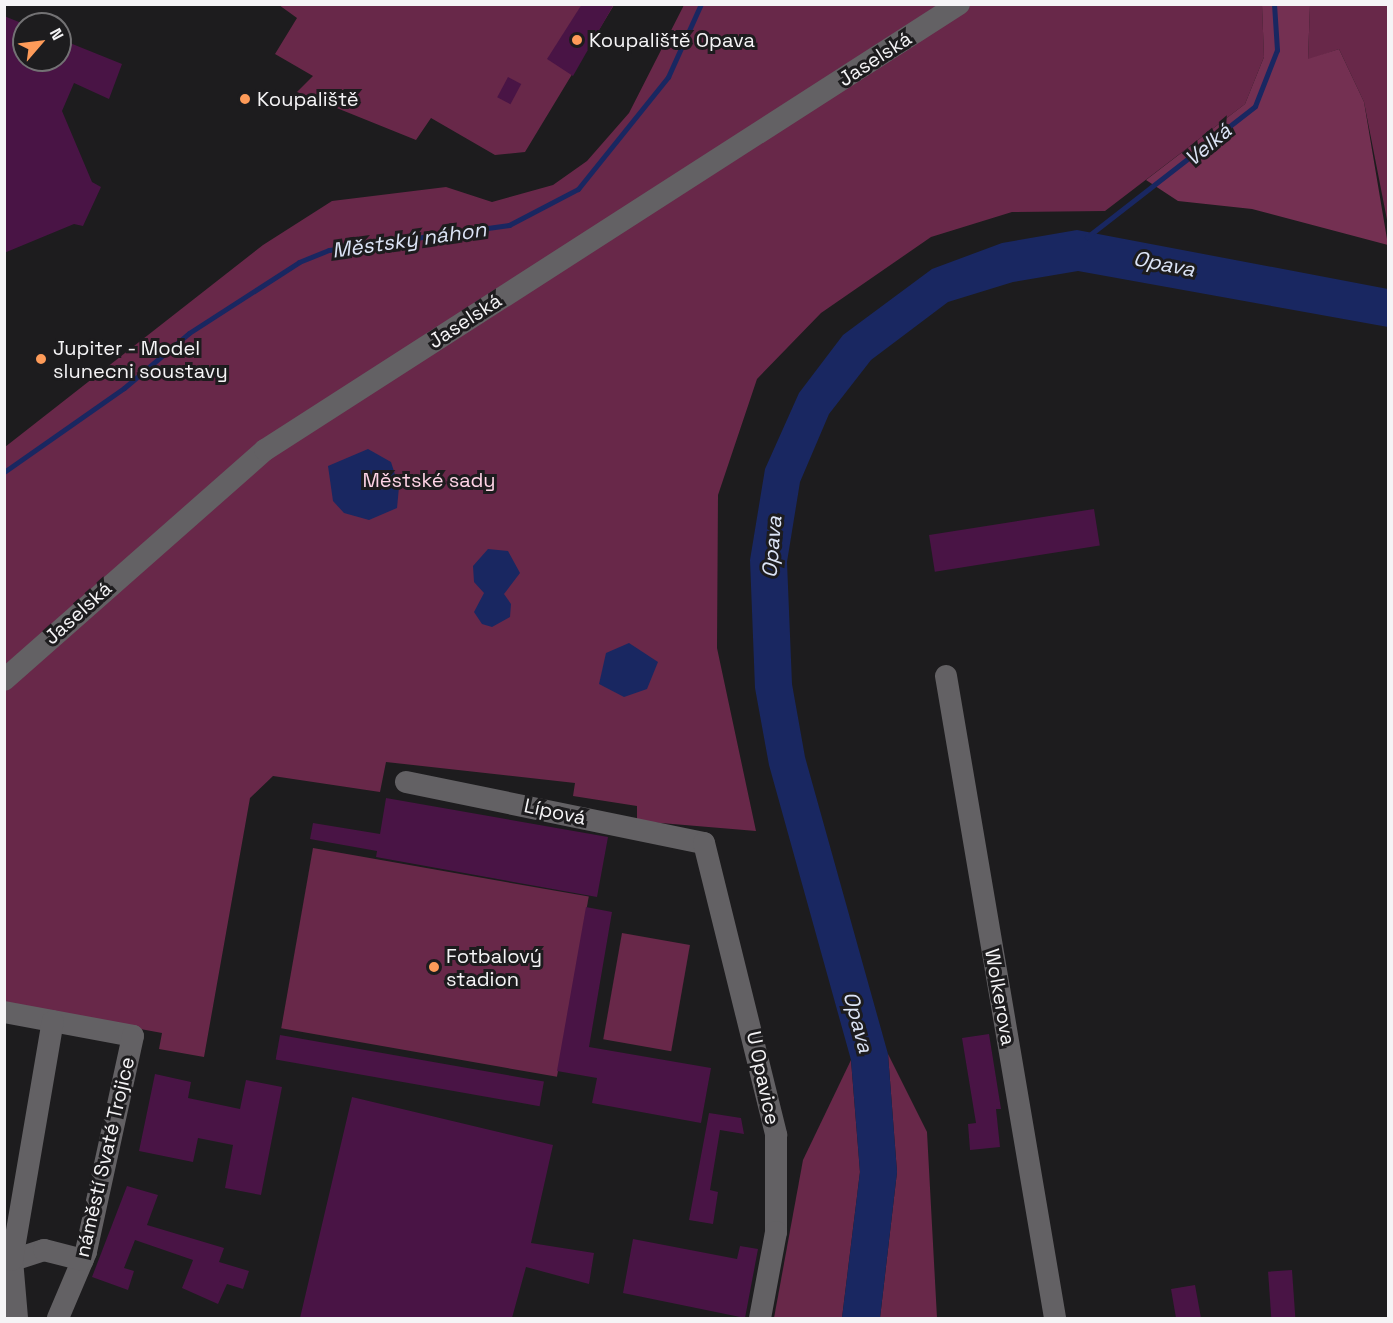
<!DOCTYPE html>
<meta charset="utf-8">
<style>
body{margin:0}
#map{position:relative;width:1393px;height:1323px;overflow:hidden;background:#1d1c1e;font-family:"Space Grotesk",sans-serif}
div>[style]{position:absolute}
.green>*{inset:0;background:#682849;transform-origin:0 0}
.forest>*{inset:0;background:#743052}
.water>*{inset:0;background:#192761}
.stream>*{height:5px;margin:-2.5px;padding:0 2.5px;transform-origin:2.5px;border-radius:2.5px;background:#192761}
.building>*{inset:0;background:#491445;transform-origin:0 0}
.minor>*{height:22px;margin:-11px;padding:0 11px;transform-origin:11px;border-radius:11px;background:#636164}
.dots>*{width:16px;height:16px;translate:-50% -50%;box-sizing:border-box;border:3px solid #1d1c1e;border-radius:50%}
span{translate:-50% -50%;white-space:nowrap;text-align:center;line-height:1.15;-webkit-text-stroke:6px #1d1c1e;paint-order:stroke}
.poi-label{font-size:20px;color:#f5f4f6}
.left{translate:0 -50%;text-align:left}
.street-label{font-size:20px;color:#f5f4f6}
.park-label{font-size:20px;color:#ffd4e6}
.water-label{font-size:21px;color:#dce4f6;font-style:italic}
.frame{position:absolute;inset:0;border:6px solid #f5f4f6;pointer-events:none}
.north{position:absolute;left:12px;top:12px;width:60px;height:60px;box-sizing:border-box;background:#1d1c1e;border:2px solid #737274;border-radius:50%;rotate:62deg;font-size:16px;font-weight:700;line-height:24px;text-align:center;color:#f5f4f6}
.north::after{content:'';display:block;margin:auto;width:21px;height:27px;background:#fe9b59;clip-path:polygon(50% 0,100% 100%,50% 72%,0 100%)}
</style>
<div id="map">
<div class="green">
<i style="clip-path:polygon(279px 5px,614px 5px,525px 152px,495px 155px,431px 118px,416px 140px,297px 92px,313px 76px,275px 54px,297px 18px)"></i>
<i style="clip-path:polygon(684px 5px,1262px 5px,1264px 57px,1245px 104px,1105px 211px,1012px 212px,931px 237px,821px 313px,757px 379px,718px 495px,717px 648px,756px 831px,637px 821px,637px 806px,573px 796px,575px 783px,386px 762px,380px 792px,273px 776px,250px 798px,204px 1057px,159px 1049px,162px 1033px,5px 1004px,5px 447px,263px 245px,332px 201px,446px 187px,492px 202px,553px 185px,587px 161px,629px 113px)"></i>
<i style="clip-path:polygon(1310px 5px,1388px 5px,1388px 225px,1364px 102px,1339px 49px,1308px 60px)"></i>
<i style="left:313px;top:848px;width:280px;height:183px;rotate:10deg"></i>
<i style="left:622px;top:933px;width:69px;height:108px;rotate:10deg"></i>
<i style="clip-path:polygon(888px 1054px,927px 1132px,937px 1318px,880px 1318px,897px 1172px)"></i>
<i style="clip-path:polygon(851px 1060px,860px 1172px,842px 1318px,774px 1318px,803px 1160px)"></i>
</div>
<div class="forest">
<i style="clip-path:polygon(1262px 5px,1310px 5px,1308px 59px,1339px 49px,1364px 102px,1388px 245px,1252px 209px,1178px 201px,1146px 180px,1245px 104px,1264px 57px)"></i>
</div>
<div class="water">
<i style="clip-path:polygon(1077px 230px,1388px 289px,1388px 327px,1078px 271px,1013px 282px,948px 302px,871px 360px,829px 414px,800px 482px,787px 562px,792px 684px,805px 757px,888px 1054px,897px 1172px,880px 1318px,842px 1318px,860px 1172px,851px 1060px,769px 765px,755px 688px,750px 560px,765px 469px,799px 393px,843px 335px,932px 269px,1002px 243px)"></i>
<i style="clip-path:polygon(368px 449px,391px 462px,399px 487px,397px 508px,369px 520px,344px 513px,333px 501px,328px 466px)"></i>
<i style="clip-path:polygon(488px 549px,508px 551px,520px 573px,504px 594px,511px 604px,510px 617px,492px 627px,482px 624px,474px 612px,484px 593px,474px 582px,473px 566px)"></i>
<i style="clip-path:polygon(629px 643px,658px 662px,647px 689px,624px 697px,599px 684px,606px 653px)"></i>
</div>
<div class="stream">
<i style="left:1087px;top:237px;width:213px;rotate:-37.9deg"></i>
<i style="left:1255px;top:106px;width:60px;rotate:-68.6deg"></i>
<i style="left:1277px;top:50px;width:46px;rotate:-93.7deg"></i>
<i style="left:4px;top:472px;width:146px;rotate:-35deg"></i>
<i style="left:124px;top:388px;width:85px;rotate:-40.2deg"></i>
<i style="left:189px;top:333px;width:131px;rotate:-32.8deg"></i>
<i style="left:299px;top:262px;width:32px;rotate:-22deg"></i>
<i style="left:329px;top:250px;width:182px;rotate:-7.9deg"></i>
<i style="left:509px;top:225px;width:78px;rotate:-27.6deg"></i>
<i style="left:578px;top:189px;width:144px;rotate:-51.2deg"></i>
<i style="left:668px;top:77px;width:80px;rotate:-65.7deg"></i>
</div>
<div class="building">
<i style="clip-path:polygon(582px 4px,614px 4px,573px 76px,547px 59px)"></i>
<i style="clip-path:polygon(4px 16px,24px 24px,24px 60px,60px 60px,60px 39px,122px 64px,109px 99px,74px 83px,62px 111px,92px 182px,101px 187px,83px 226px,74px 224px,4px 253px)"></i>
<i style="left:508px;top:77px;width:15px;height:23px;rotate:28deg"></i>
<i style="left:1094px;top:509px;width:37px;height:167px;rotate:81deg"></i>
<i style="clip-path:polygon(386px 798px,608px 837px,597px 897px,376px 857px,377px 851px,310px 839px,313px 823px,380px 834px)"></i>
<i style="clip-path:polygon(586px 907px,612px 912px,589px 1047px,711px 1068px,701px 1123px,592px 1103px,597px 1078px,557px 1071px)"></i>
<i style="clip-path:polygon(989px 1034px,1001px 1109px,996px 1109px,1000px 1147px,970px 1150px,968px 1124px,976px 1123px,962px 1038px)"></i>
<i style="left:280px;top:1035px;width:268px;height:25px;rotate:10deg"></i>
<i style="clip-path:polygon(155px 1074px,191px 1082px,188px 1098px,240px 1109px,246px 1080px,282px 1087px,261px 1195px,225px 1188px,233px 1145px,198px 1138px,193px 1162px,139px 1151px)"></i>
<i style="clip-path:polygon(352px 1097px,553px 1145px,531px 1243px,594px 1253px,589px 1284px,526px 1267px,512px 1318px,300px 1318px)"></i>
<i style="clip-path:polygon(709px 1113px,741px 1118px,744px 1134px,720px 1130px,710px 1190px,718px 1192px,713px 1224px,689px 1220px)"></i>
<i style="clip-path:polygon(127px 1186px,158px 1195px,147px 1225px,224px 1248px,219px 1262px,249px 1271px,243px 1289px,227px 1284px,218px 1304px,182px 1288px,193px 1260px,135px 1240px,124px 1268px,134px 1271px,128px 1290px,92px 1277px)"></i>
<i style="clip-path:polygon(633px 1239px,737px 1259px,740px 1246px,758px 1249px,745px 1318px,623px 1293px)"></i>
<i style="left:1292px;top:1270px;width:47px;height:24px;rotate:86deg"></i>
<i style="clip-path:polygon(1195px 1285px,1201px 1318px,1176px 1318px,1171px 1289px)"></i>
</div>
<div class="minor">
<i style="left:946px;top:676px;width:651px;rotate:80.36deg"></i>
<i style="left:4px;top:680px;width:348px;rotate:-41.4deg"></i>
<i style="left:265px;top:450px;width:825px;rotate:-32.73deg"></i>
<i style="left:406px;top:782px;width:304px;rotate:11.6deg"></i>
<i style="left:704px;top:843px;width:301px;rotate:76.1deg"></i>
<i style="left:776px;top:1135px;width:97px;rotate:90deg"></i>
<i style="left:776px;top:1232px;width:87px;rotate:100.5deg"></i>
<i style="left:4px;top:1012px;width:131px;rotate:10.5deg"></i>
<i style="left:133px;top:1036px;width:221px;rotate:102.3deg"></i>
<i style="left:86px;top:1252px;width:72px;rotate:113deg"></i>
<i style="left:4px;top:1263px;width:42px;rotate:-18deg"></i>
<i style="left:44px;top:1250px;width:40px;rotate:14.4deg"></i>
<i style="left:17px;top:1318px;width:58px;rotate:-94.9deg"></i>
<i style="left:12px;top:1260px;width:242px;rotate:-80.3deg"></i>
</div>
<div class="dots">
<i style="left:577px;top:40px;background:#fe9b59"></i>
<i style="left:245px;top:99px;background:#fe9b59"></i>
<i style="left:41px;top:359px;background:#fe9b59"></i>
<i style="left:434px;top:967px;background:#fe9b59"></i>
</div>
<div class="poi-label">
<span class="left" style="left:589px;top:40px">Koupaliště Opava</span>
<span class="left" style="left:257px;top:99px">Koupaliště</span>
<span class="left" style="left:53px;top:360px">Jupiter - Model<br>slunecni soustavy</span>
<span class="left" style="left:446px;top:968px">Fotbalový<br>stadion</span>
</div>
<div class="street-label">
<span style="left:875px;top:59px;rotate:-33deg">Jaselská</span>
<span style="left:465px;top:321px;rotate:-33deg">Jaselská</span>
<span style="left:78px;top:613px;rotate:-42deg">Jaselská</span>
<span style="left:555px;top:812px;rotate:12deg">Lípová</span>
<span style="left:1000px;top:997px;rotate:80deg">Wolkerova</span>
<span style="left:763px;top:1078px;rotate:78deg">U Opavice</span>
<span style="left:105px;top:1157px;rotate:-77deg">náměstí Svaté Trojice</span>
</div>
<div class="park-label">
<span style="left:429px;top:480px">Městské sady</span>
</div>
<div class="water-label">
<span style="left:1208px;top:145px;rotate:-40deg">Velká</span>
<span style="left:409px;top:240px;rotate:-8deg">Městský náhon</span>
<span style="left:1164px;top:264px;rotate:11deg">Opava</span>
<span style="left:772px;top:547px;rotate:-85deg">Opava</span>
<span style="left:858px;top:1022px;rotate:75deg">Opava</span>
</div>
<div class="frame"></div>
<div class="north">N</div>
</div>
